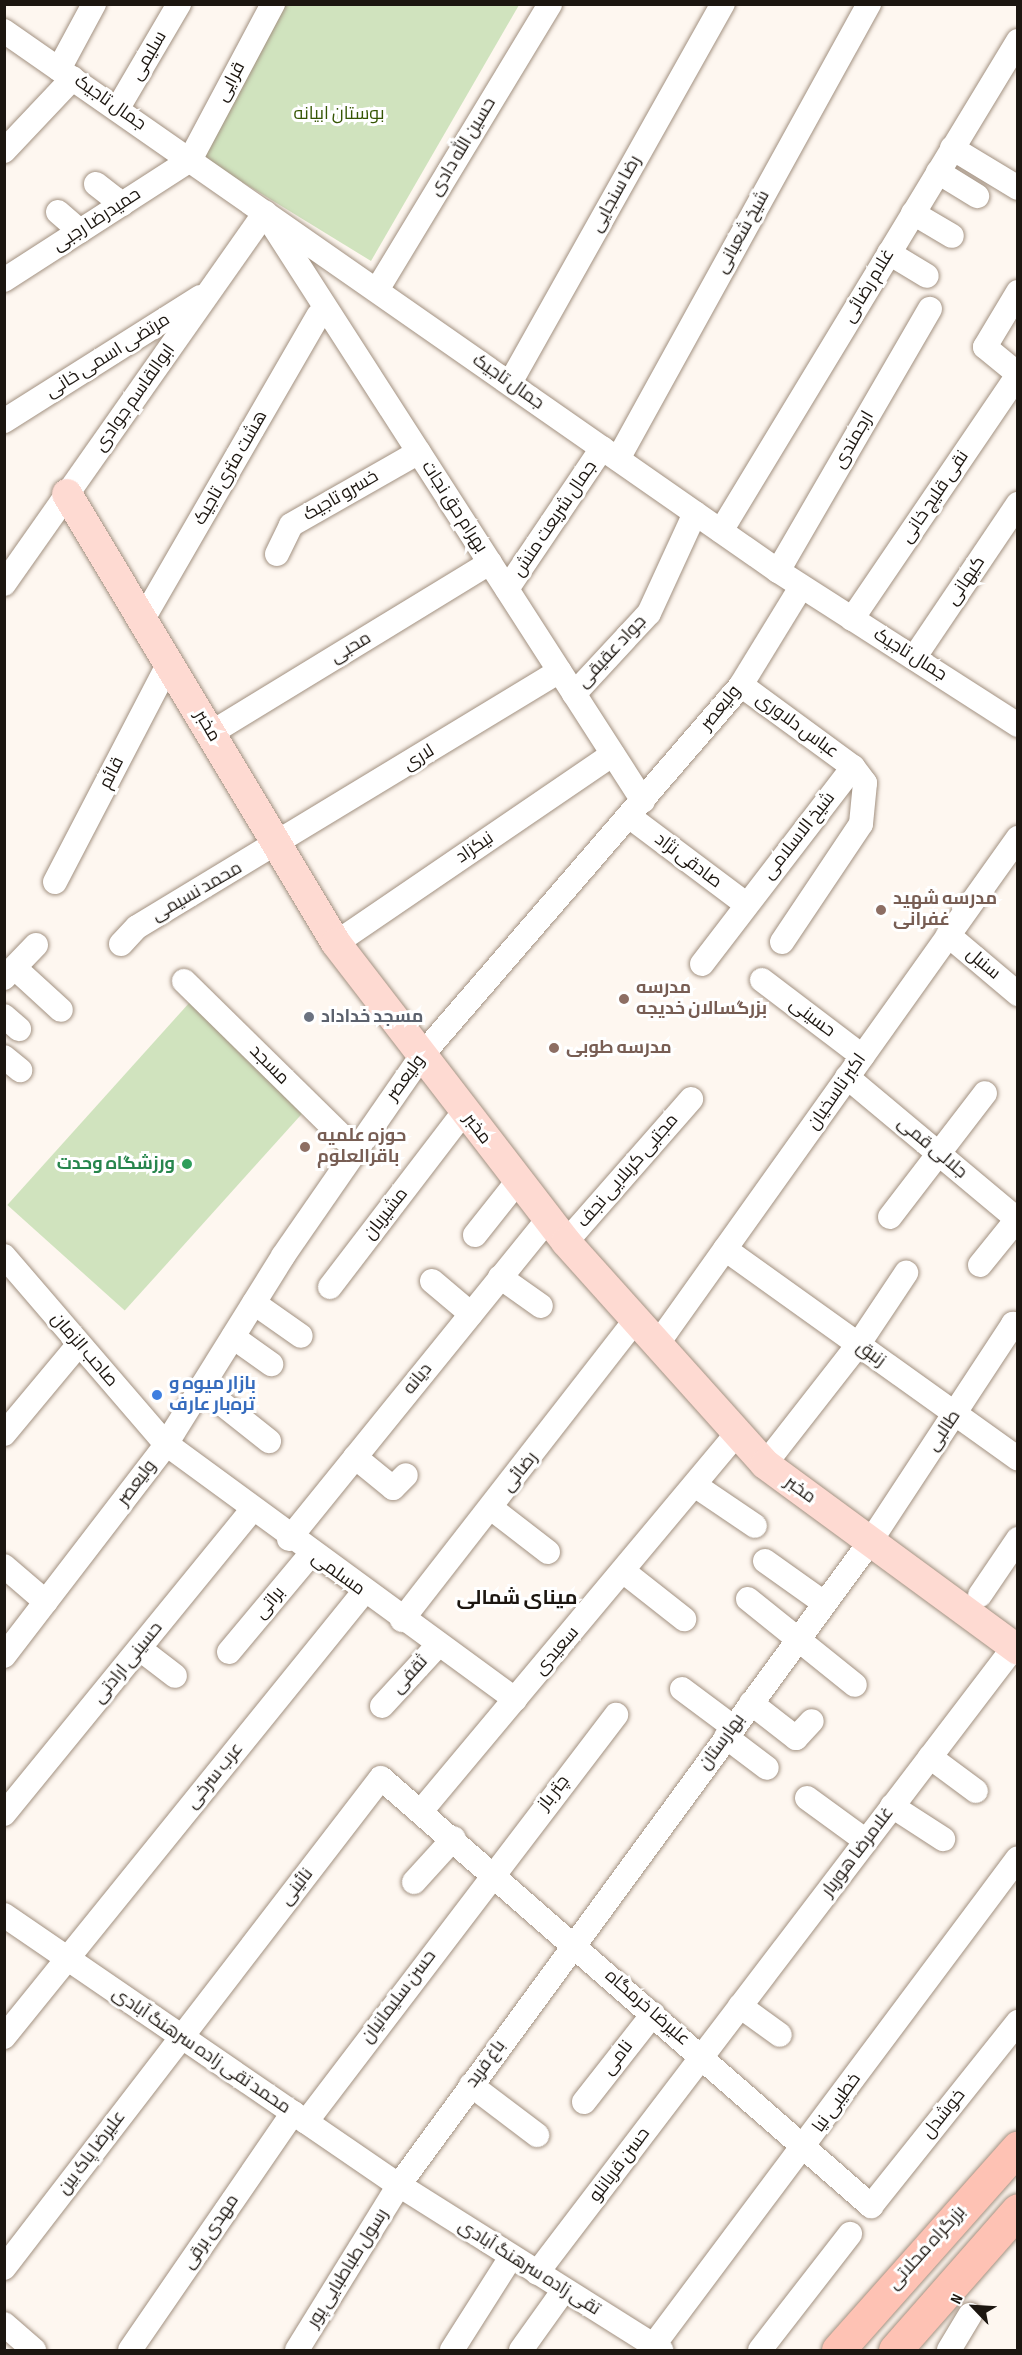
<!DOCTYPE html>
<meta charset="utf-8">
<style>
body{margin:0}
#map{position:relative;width:1022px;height:2355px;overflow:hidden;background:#fef7f0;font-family:"Sofia Sans Condensed",Cairo,sans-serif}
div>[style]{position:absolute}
.green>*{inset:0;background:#d0e3be;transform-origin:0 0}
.roads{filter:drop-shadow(0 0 2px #a29181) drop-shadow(0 0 2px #a29181)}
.minor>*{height:24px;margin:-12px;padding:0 12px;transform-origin:12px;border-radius:12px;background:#fff}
.major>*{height:30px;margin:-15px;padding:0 15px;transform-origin:15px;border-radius:15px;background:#fedad2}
.highway>*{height:33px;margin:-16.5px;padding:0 16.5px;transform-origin:16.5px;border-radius:16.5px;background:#fec2b4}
.dots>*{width:16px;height:16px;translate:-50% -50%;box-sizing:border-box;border:3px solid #fff;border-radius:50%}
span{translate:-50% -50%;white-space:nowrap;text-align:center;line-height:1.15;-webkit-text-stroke:6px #fff;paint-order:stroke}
.street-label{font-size:18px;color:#1c1610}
.park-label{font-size:18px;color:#365604}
.education-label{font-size:18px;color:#785e54;font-weight:700}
.left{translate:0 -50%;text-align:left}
.worship-label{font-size:18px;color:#5b616d;font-weight:700}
.leisure-label{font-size:18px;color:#27864d;font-weight:700}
.right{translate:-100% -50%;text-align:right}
.shop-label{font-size:18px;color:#366cbe;font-weight:700}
.neighbourhood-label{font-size:20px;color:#1c1610;font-weight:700}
.frame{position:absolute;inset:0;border:6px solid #1c1610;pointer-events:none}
.north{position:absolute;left:944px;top:2277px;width:60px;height:60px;-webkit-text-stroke:4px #fff;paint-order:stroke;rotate:295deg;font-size:16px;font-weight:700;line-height:24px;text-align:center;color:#1c1610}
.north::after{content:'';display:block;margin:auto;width:21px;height:27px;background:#1c1610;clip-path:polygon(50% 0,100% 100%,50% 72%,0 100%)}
</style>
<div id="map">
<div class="green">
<i style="clip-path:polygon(284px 5px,519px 5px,371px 261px,200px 156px)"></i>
<i style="left:190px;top:1002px;width:158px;height:273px;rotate:42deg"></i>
</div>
<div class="roads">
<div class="minor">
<i style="left:4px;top:31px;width:944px;rotate:34.9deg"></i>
<i style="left:778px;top:571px;width:285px;rotate:32.7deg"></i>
<i style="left:59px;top:69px;width:74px;rotate:-61.7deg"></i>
<i style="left:118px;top:108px;width:121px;rotate:-59.6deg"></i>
<i style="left:952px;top:148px;width:77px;rotate:31.2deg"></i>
<i style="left:4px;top:151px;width:100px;rotate:-46.6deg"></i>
<i style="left:938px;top:172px;width:46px;rotate:31.6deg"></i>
<i style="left:96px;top:184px;width:33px;rotate:38deg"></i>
<i style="left:58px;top:212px;width:29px;rotate:41deg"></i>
<i style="left:913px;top:213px;width:45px;rotate:30.5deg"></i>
<i style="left:889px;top:253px;width:44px;rotate:31.2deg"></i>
<i style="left:4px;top:280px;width:221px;rotate:-32.8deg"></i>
<i style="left:190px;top:160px;width:177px;rotate:-62deg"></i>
<i style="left:377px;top:290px;width:334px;rotate:-58.8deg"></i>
<i style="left:1018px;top:292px;width:64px;rotate:121deg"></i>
<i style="left:985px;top:347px;width:43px;rotate:39.3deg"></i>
<i style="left:510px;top:383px;width:435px;rotate:-60.7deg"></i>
<i style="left:4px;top:421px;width:232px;rotate:-32.3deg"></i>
<i style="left:618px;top:459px;width:520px;rotate:-61.12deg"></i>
<i style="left:721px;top:531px;width:573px;rotate:-58.78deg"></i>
<i style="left:277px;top:554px;width:32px;rotate:-64deg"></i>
<i style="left:291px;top:525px;width:147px;rotate:-29.7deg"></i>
<i style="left:778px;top:571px;width:303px;rotate:-59.9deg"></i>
<i style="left:4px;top:584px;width:454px;rotate:-54.9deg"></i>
<i style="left:265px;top:213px;width:699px;rotate:57.26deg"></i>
<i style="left:507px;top:589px;width:170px;rotate:-56deg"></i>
<i style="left:143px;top:619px;width:350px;rotate:-60deg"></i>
<i style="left:852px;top:619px;width:295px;rotate:-55.8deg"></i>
<i style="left:914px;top:658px;width:186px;rotate:-56deg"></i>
<i style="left:741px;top:685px;width:139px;rotate:36.2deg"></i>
<i style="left:853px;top:767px;width:20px;rotate:53deg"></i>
<i style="left:865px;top:783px;width:41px;rotate:95.6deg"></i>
<i style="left:861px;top:824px;width:142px;rotate:123.8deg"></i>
<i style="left:574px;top:694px;width:110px;rotate:-47.2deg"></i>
<i style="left:649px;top:613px;width:110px;rotate:-65.3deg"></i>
<i style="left:211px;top:733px;width:327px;rotate:-31.4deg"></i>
<i style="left:630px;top:817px;width:145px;rotate:36.9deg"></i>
<i style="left:55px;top:882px;width:247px;rotate:-62.5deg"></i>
<i style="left:948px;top:935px;width:92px;rotate:40.1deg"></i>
<i style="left:336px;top:943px;width:335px;rotate:-34.3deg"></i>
<i style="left:121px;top:944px;width:23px;rotate:-47deg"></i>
<i style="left:137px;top:927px;width:494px;rotate:-31.2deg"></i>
<i style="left:702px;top:964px;width:248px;rotate:-52.5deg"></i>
<i style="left:15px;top:968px;width:62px;rotate:42.4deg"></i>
<i style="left:4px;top:978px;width:46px;rotate:-45.9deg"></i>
<i style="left:762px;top:980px;width:126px;rotate:37.2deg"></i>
<i style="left:184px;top:981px;width:240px;rotate:44.5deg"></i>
<i style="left:4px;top:1016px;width:20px;rotate:41deg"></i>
<i style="left:4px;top:1057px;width:21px;rotate:39deg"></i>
<i style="left:847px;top:1077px;width:222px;rotate:39.9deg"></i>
<i style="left:890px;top:1217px;width:156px;rotate:-52.5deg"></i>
<i style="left:475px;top:1235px;width:68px;rotate:-51.6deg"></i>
<i style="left:566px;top:1242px;width:190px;rotate:-48.8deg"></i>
<i style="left:725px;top:1249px;width:360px;rotate:35.6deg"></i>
<i style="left:4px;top:1256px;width:247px;rotate:49.3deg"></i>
<i style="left:165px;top:1443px;width:434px;rotate:36.2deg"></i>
<i style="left:980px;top:1265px;width:60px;rotate:-51deg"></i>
<i style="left:500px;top:1277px;width:50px;rotate:35.3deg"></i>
<i style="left:432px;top:1281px;width:51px;rotate:40.2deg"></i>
<i style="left:330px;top:1287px;width:220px;rotate:-52.6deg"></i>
<i style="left:254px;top:1303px;width:57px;rotate:35.1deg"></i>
<i style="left:233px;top:1337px;width:47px;rotate:35.4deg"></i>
<i style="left:656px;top:1346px;width:624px;rotate:-54.53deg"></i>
<i style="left:201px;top:1387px;width:87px;rotate:38.5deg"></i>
<i style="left:4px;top:1434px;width:117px;rotate:-50.2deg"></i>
<i style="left:355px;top:1457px;width:49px;rotate:39.2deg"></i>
<i style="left:393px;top:1488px;width:18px;rotate:-45deg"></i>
<i style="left:765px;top:1464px;width:151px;rotate:-52deg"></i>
<i style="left:858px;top:1345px;width:87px;rotate:-56.3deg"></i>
<i style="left:696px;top:1486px;width:71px;rotate:34.1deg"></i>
<i style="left:491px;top:1508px;width:72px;rotate:37.7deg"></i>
<i style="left:289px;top:1539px;width:412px;rotate:-51deg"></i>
<i style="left:765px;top:1561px;width:72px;rotate:35.4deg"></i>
<i style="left:4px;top:1566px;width:55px;rotate:40.6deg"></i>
<i style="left:623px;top:1571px;width:78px;rotate:38.2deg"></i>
<i style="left:980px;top:1595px;width:68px;rotate:-55.8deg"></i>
<i style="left:748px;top:1599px;width:137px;rotate:38.8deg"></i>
<i style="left:402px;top:1620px;width:379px;rotate:-52.1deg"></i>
<i style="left:140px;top:1649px;width:44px;rotate:37.6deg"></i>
<i style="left:229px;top:1652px;width:128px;rotate:-50.1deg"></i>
<i style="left:4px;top:1656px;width:261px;rotate:-52.5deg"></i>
<i style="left:163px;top:1449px;width:227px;rotate:-58.1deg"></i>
<i style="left:283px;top:1256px;width:244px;rotate:-55.3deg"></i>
<i style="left:422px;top:1055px;width:489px;rotate:-49.2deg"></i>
<i style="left:741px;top:685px;width:115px;rotate:-58.5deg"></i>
<i style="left:682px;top:1689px;width:64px;rotate:36.7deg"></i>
<i style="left:751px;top:1703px;width:57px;rotate:37.9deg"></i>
<i style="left:796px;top:1738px;width:23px;rotate:-47deg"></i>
<i style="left:382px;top:1706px;width:83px;rotate:-47.4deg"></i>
<i style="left:726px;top:1737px;width:51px;rotate:37.1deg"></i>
<i style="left:930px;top:1757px;width:57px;rotate:36.5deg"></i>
<i style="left:807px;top:1798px;width:73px;rotate:36.1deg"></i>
<i style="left:892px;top:1806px;width:61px;rotate:32.9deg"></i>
<i style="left:422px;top:1810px;width:490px;rotate:-50.1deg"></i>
<i style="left:4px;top:1814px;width:391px;rotate:-50.8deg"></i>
<i style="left:414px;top:1882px;width:59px;rotate:-47.7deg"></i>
<i style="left:4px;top:1915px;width:478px;rotate:34.4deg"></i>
<i style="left:399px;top:2185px;width:310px;rotate:32.2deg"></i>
<i style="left:740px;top:2006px;width:49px;rotate:35.9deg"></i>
<i style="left:4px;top:2037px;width:571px;rotate:-51.04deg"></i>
<i style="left:471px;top:2085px;width:83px;rotate:37.1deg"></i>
<i style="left:584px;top:2102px;width:112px;rotate:-51.9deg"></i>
<i style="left:306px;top:2122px;width:512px;rotate:-52.7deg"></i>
<i style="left:4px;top:2268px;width:618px;rotate:-52.43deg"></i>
<i style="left:381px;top:1778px;width:651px;rotate:41.14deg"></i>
<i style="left:871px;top:2206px;width:236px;rotate:-51.4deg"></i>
<i style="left:537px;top:2273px;width:787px;rotate:-52.69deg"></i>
<i style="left:4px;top:2324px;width:40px;rotate:41deg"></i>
<i style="left:653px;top:2346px;width:609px;rotate:-53.21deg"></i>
<i style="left:130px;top:2350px;width:288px;rotate:-55.5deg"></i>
<i style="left:297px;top:2350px;width:194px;rotate:-58.3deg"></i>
<i style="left:399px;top:2185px;width:797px;rotate:-53.78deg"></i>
<i style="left:870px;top:1542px;width:261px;rotate:-56.7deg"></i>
<i style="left:1013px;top:1324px;width:6px;rotate:31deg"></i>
<i style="left:452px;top:2350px;width:110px;rotate:-57.6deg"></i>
<i style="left:521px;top:2350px;width:74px;rotate:-54.4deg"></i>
<i style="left:760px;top:2350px;width:147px;rotate:-52.2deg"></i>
<i style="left:949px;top:2350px;width:41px;rotate:-59deg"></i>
</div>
<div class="major">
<i style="left:67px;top:494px;width:523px;rotate:59.07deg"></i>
<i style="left:336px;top:943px;width:377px;rotate:52.4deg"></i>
<i style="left:566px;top:1242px;width:298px;rotate:48.1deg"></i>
<i style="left:765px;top:1464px;width:314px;rotate:36.3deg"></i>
</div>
<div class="highway">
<i style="left:838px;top:2350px;width:271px;rotate:-48.4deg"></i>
<i style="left:895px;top:2350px;width:186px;rotate:-48.7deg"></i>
</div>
</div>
<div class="dots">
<i style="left:881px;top:910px;background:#8d6e63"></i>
<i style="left:624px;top:999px;background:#8d6e63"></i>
<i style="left:309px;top:1017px;background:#6b7280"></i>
<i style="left:554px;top:1048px;background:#8d6e63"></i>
<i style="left:305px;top:1147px;background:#8d6e63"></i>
<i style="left:187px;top:1164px;background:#2e9e5b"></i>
<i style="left:157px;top:1395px;background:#3f7fe0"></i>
</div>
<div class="street-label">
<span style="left:149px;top:56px;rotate:-60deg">سلیمی</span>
<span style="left:231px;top:82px;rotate:-62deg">قرایی</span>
<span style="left:110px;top:103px;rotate:35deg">جمال تاجیک</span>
<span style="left:463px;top:147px;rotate:-59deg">حسین الله دادی</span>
<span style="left:616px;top:194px;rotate:-61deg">رضا سنجایی</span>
<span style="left:97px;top:220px;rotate:-33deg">حمیدرضا رجبی</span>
<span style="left:743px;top:232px;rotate:-61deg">شیخ شعبانی</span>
<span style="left:869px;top:286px;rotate:-59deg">غلام رضائی</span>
<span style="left:108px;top:356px;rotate:-32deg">مرتضی اسمی خانی</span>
<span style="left:508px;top:382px;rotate:35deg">جمال تاجیک</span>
<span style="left:135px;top:398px;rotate:-55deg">ابوالقاسم جوادی</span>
<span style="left:854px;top:440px;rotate:-60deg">ارجمندی</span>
<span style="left:231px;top:468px;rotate:-60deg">هشت متری تاجیک</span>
<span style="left:341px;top:496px;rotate:-30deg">خسرو تاجیک</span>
<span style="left:935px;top:497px;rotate:-56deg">نقی قلیچ خانی</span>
<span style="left:454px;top:507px;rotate:57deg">بهرام حق نجات</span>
<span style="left:555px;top:519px;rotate:-56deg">جمال شریعت منش</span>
<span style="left:966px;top:581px;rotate:-56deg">کیهانی</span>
<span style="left:351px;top:648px;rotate:-31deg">محبی</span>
<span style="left:612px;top:652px;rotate:-47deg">جواد عقیقی</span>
<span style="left:910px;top:655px;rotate:32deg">جمال تاجیک</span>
<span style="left:721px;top:708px;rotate:-51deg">ولیعصر</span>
<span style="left:207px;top:726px;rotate:59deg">مخبر</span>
<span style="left:797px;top:726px;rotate:36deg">عباس دلاوری</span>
<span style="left:419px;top:758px;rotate:-32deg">لاری</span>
<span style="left:112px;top:773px;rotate:-63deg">قائم</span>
<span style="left:799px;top:836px;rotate:-52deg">شیخ الاسلامی</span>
<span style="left:475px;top:848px;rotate:-34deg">نیکزاد</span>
<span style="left:688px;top:861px;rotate:37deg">صادقی نژاد</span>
<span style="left:197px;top:892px;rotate:-30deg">محمد نسیمی</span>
<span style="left:983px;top:964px;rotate:40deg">سنبل</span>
<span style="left:812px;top:1018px;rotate:37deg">حسینی</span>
<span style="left:269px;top:1065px;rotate:45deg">مسجد</span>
<span style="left:406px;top:1078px;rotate:-54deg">ولیعصر</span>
<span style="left:837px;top:1092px;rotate:-55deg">اکبر ناسخیان</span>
<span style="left:477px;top:1129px;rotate:53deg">مخبر</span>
<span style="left:932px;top:1148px;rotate:40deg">جلالی قمی</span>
<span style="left:628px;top:1171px;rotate:-49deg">مجتبی کربلایی نجف</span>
<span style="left:386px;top:1214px;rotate:-52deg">مشیریان</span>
<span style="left:84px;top:1350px;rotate:49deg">صاحب الزمان</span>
<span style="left:871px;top:1354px;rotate:36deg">زنبق</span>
<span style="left:418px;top:1379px;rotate:-51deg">دیانه</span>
<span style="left:944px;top:1431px;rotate:-56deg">طالبی</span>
<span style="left:520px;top:1472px;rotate:-52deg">رضائی</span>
<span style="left:137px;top:1483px;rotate:-53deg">ولیعصر</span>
<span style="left:800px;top:1490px;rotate:36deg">مخبر</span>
<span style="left:338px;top:1574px;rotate:36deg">مسلمی</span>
<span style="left:270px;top:1603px;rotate:-50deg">براتی</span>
<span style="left:557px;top:1651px;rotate:-49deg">سعیدی</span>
<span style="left:128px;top:1663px;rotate:-51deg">حسینی ارادتی</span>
<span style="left:410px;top:1675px;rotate:-48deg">ثقفی</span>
<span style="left:722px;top:1742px;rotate:-54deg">بهارستان</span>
<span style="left:215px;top:1776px;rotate:-51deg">عرب سرخی</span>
<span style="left:554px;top:1793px;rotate:-52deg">چتر باز</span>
<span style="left:858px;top:1852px;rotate:-53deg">غلامرضا هوریار</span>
<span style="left:297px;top:1887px;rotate:-52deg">نائینی</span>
<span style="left:399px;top:1997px;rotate:-53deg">حسن سلیمانیان</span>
<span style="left:647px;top:2008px;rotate:41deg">علیرضا خرمگاه</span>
<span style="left:201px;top:2051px;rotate:34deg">محمد تقی زاده سرهنگ آبادی</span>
<span style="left:618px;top:2058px;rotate:-52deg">نامی</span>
<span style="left:486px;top:2064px;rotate:-54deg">باغ فرید</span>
<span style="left:837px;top:2103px;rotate:-54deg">خطیبی نیا</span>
<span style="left:944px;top:2114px;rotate:-51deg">خوشدل</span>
<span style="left:92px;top:2153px;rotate:-53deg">علیرضا پاک بین</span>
<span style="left:620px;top:2165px;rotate:-53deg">حسن قربانلو</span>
<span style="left:211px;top:2232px;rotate:-56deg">مهدی برقی</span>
<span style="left:927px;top:2248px;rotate:-48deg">بزرگراه محلاتی</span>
<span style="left:348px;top:2268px;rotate:-58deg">رسول طباطبایی پور</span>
<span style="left:529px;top:2268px;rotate:32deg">تقی زاده سرهنگ آبادی</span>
</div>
<div class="park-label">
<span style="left:339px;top:114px">بوستان ابیانه</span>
</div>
<div class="education-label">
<span class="left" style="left:893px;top:910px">مدرسه شهید<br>غفرانی</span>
<span class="left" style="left:636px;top:999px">مدرسه<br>بزرگسالان خدیجه</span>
<span class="left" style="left:566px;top:1048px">مدرسه طوبی</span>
<span class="left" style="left:317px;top:1147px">حوزه علمیه<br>باقرالعلوم</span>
</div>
<div class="worship-label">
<span class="left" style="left:321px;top:1017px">مسجد خداداد</span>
</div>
<div class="leisure-label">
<span class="right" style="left:175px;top:1164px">ورزشگاه وحدت</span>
</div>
<div class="shop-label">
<span class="left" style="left:169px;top:1395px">بازار میوه و<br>تره‌بار عارف</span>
</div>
<div class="neighbourhood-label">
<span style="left:517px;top:1598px">مینای شمالی</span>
</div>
<div class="frame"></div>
<div class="north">N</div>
</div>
